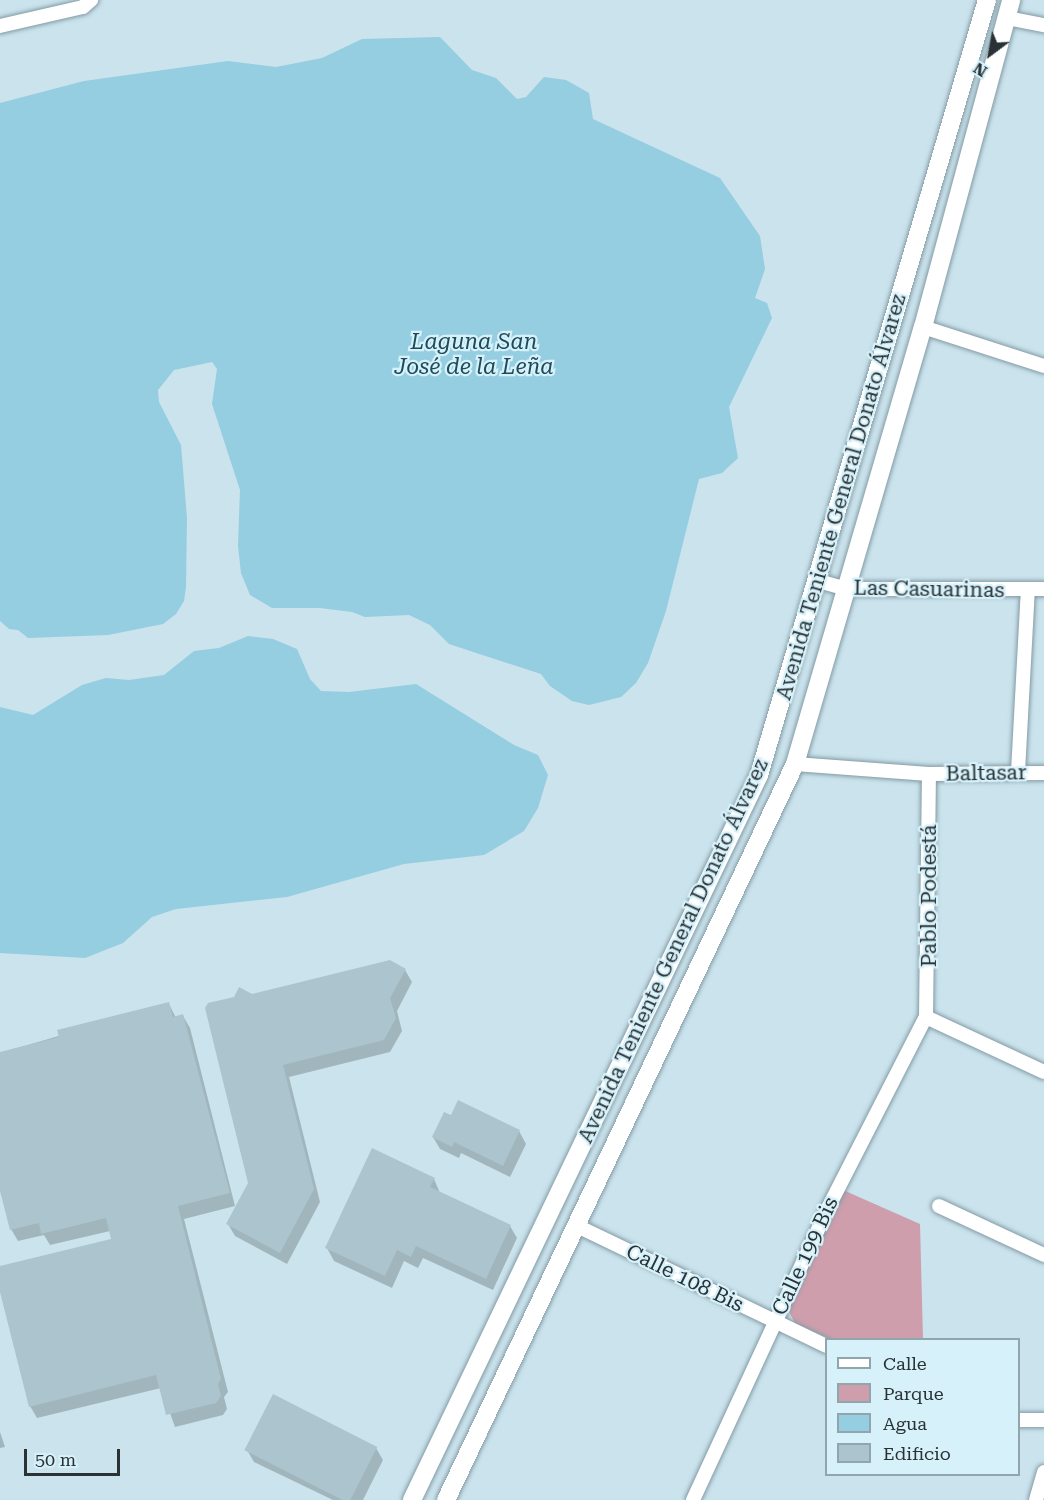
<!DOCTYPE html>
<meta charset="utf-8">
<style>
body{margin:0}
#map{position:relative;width:1044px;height:1500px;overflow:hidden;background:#cae3ed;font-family:"Roboto Serif",serif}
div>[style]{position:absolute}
.green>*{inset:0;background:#cf9ead}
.water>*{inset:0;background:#95cde1}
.shadow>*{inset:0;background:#0003}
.building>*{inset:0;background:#abc4cd;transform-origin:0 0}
.roads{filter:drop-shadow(0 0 2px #839ba4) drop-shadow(0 0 2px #839ba4)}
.minor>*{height:14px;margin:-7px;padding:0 7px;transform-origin:7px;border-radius:7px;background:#fff}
.major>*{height:18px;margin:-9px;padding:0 9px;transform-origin:9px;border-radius:9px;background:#fff}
span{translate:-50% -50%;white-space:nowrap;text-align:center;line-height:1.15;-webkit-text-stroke:4.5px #d7f1fa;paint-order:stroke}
.street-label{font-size:21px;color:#293336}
.water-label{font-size:22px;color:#1c4b5a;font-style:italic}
.legend{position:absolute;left:825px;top:1338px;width:195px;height:138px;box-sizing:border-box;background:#d7f1fa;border:2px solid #91a5ac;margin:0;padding:8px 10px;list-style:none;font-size:18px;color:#293336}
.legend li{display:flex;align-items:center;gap:12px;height:30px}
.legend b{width:30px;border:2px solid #91a5ac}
.north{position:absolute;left:960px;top:24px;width:60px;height:60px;-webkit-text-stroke:4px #d7f1fa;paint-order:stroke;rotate:212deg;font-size:16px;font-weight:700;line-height:24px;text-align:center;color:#293336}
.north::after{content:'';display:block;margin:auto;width:21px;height:27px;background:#293336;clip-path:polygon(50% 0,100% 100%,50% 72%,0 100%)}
.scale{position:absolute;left:24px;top:1449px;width:96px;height:27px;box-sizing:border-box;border:3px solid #293336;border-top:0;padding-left:8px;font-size:18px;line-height:21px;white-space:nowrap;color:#293336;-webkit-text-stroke:4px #d7f1fa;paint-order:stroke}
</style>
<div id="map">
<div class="green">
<i style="clip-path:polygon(843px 1190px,920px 1224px,923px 1339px,830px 1339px,795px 1323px,788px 1310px)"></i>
</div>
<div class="water">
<i style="clip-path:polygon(440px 37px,472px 70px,496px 78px,517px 99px,526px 97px,544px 77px,566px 80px,589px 93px,593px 119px,720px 178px,760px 236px,765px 269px,755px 298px,767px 303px,772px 318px,729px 407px,738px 458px,722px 473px,699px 479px,666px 611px,648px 663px,636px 683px,621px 697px,589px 705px,572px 701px,550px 686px,541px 674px,449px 644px,430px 625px,409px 615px,365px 617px,352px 612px,320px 608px,272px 608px,250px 595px,241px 573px,238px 546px,240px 490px,212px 404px,217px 369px,212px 362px,174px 370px,158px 390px,159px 402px,181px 445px,187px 518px,186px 587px,184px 601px,176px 614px,163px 624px,108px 635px,28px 638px,18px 630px,9px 629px,0 621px,0 103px,84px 81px,228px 61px,276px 67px,322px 58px,362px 39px)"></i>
<i style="clip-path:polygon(248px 636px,273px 639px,297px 649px,310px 679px,321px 691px,349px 692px,416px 684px,514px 745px,538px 755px,548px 775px,538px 808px,524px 831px,484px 855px,404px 864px,287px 897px,176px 909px,152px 917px,123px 943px,85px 958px,0 953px,0 707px,33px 715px,82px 685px,106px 678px,129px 680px,164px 675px,194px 651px,219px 648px)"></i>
</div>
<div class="shadow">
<i style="clip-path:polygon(405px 970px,412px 982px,397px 1011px,402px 1031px,390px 1052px,289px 1077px,320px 1202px,287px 1264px,235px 1236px,228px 1224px,250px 1184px,252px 995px)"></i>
<i style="clip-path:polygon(169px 1004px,176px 1018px,183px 1016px,190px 1028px,235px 1206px,184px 1219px,228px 1392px,224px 1397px,227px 1409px,223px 1415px,175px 1427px,161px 1388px,37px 1418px,30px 1406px,0 1286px,0 1268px,113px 1240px,110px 1231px,50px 1245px,44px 1235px,18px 1241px,11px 1229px,0 1185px,0 1053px)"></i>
<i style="clip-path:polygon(452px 1117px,519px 1131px,526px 1144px,510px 1177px,461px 1153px,459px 1158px,440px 1149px,433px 1137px)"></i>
<i style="clip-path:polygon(434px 1179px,440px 1193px,510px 1226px,517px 1238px,493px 1290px,423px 1258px,418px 1268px,404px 1261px,392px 1288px,334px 1261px,327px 1248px)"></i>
<i style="clip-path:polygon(0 1432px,5px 1447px,0 1448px)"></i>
<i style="clip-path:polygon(376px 1448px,383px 1460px,363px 1500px,333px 1500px,254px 1462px,247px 1450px)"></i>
</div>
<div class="building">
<i style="clip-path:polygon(390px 960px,406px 969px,390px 998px,396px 1018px,384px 1040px,283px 1065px,314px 1189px,280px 1253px,226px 1224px,248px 1183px,205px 1008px,208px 1003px,234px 997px,239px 987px,252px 994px)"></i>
<i style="clip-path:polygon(169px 1002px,173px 1017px,183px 1014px,230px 1193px,178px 1206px,221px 1379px,218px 1384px,221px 1396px,216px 1403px,166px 1415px,156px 1375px,29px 1407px,0 1292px,0 1266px,111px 1239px,106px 1218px,41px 1234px,39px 1223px,10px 1230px,0 1191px,0 1052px,59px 1037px,57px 1030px)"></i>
<i style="clip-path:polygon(458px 1100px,520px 1130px,503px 1166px,454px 1142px,452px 1147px,432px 1137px,444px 1112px,451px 1115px)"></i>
<i style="clip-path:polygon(372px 1148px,435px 1178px,430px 1187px,511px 1225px,486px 1279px,416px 1246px,411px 1257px,397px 1250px,385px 1276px,325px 1248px)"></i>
<i style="left:273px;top:1394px;width:117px;height:63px;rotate:27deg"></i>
</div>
<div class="roads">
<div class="minor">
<i style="left:1007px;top:18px;width:38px;rotate:11deg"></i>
<i style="left:0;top:26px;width:85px;rotate:-12.9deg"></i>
<i style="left:83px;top:7px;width:11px;rotate:-41deg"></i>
<i style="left:923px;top:327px;width:127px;rotate:17.9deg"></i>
<i style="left:815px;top:580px;width:33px;rotate:16deg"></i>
<i style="left:847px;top:589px;width:197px"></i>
<i style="left:795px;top:764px;width:134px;rotate:4.3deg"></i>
<i style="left:929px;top:774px;width:115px;rotate:-0.5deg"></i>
<i style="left:1018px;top:772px;width:182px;rotate:-86.9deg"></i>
<i style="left:926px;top:1017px;width:130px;rotate:25deg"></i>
<i style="left:939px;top:1206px;width:116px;rotate:25deg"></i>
<i style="left:575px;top:1225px;width:279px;rotate:25.7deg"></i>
<i style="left:1018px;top:1420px;width:26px"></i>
<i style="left:693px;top:1500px;width:317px;rotate:-65.2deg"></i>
<i style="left:826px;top:1212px;width:219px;rotate:-62.9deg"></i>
<i style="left:926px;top:1017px;width:243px;rotate:-89.3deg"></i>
<i style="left:1036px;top:1500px;width:29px;rotate:-74deg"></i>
</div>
<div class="major">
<i style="left:412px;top:1500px;width:804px;rotate:-64.42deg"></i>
<i style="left:759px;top:775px;width:808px;rotate:-73.61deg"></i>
<i style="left:446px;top:1500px;width:815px;rotate:-64.63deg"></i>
<i style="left:795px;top:764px;width:455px;rotate:-73.7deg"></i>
<i style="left:923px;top:327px;width:339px;rotate:-74.9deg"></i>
</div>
</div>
<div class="street-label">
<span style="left:841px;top:497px;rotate:-74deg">Avenida Teniente General Donato Álvarez</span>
<span style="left:929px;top:589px;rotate:1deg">Las Casuarinas</span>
<span style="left:986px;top:773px;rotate:-1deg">Baltasar</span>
<span style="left:929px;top:896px;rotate:-90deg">Pablo Podestá</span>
<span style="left:673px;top:951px;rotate:-65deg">Avenida Teniente General Donato Álvarez</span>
<span style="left:805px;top:1256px;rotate:-65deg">Calle 199 Bis</span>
<span style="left:685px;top:1278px;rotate:26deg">Calle 108 Bis</span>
</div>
<div class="water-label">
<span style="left:474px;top:354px">Laguna San<br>José de la Leña</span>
</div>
<ul class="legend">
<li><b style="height:8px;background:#fff"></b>Calle</li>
<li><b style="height:16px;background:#cf9ead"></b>Parque</li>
<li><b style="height:16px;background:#95cde1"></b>Agua</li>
<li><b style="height:16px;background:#abc4cd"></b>Edificio</li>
</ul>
<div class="north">N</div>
<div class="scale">50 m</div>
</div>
